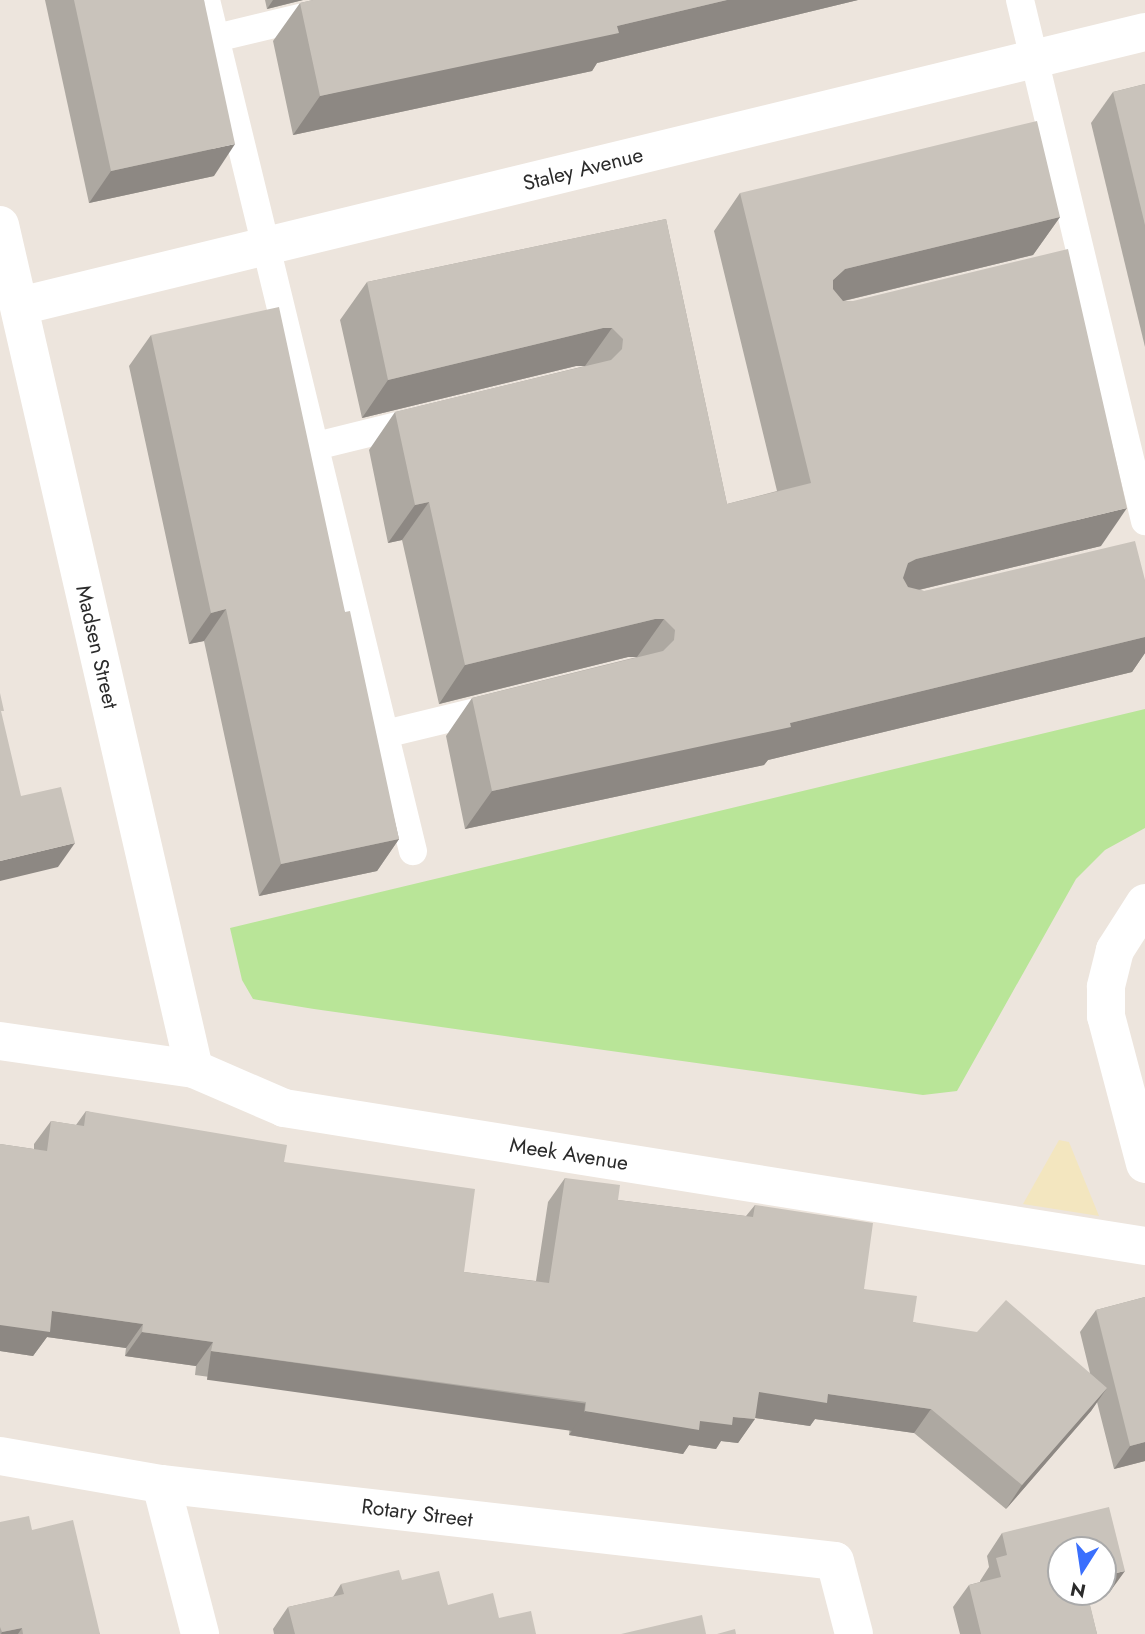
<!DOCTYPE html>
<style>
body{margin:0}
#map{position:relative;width:1145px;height:1634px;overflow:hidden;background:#ede5dd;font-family:Jost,sans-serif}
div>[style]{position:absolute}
.green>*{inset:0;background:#b9e598}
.sand>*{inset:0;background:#f3e6bf}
.lane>*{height:28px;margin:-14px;padding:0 14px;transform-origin:14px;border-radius:14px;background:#fff}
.street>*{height:38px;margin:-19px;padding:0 19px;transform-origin:19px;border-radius:19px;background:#fff}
.wall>*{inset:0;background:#ada8a1}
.shaded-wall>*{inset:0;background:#8d8883;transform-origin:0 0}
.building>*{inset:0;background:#c9c3bb}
span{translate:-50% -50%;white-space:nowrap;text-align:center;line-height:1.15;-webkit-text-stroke:5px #fff;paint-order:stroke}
.street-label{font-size:21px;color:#2b2b2b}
.north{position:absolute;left:1047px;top:1536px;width:70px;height:70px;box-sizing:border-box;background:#fff;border:2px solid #aaa;border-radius:50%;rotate:192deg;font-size:19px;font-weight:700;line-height:28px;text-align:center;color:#2b2b2b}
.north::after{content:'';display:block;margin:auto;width:24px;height:32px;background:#3a6ffd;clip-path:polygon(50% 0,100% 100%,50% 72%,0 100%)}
</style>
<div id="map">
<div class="green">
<i style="clip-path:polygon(1145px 709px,1145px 828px,1105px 850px,1076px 879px,957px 1091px,923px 1095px,314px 1009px,253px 999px,242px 980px,230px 928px)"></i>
</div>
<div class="sand">
<i style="clip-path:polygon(1059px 1140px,1069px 1142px,1099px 1216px,1023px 1204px)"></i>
</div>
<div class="lane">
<i style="left:206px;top:0;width:876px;rotate:76.33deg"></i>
<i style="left:1020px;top:0;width:536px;rotate:76.51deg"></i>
<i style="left:216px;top:38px;width:163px;rotate:-13.5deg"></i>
<i style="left:316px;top:446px;width:108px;rotate:-13.9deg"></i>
<i style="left:385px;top:734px;width:115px;rotate:-13.6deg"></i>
</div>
<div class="street">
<i style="left:0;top:225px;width:866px;rotate:77.05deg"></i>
<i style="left:20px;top:306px;width:1158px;rotate:-13.69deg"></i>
<i style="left:1145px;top:903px;width:56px;rotate:122.6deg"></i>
<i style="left:1115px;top:950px;width:38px;rotate:104deg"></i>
<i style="left:1106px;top:987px;width:29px;rotate:90deg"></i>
<i style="left:1106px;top:1016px;width:153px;rotate:75.2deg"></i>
<i style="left:0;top:1041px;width:196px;rotate:8.2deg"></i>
<i style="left:194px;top:1069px;width:98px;rotate:23.4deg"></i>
<i style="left:284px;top:1108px;width:872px;rotate:9.11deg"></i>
<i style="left:0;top:1456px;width:163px;rotate:9.9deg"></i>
<i style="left:161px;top:1484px;width:678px;rotate:6.52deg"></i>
<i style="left:835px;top:1561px;width:75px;rotate:75.4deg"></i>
<i style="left:161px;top:1484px;width:155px;rotate:75.4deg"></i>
</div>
<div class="wall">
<i style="clip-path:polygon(45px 0,204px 0,214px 176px,89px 203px)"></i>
<i style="clip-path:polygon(265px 0,303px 0,267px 9px)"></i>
<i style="clip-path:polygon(313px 0,858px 0,597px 63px,592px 71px,293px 135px,273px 41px,300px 3px)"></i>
<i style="clip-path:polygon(1145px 84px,1145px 347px,1091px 123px,1113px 92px)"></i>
<i style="clip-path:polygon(740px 193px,1060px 217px,1033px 255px,844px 301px,1101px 546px,919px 590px,924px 591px,1145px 580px,1145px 653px,1132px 672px,768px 760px,764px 765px,465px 829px,446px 736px,472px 698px,637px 657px,628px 657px,439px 704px,402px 540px,388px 543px,369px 450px,395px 412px,585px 366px,576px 366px,362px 418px,340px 320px,367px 282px,666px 219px,727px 504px,777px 491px,714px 231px)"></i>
<i style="clip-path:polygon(151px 335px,345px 612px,399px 839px,377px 871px,259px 896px,204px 641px,189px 644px,129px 366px)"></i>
<i style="clip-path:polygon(86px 1111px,284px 1162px,464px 1272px,536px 1281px,548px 1202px,565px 1178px,618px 1200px,746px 1216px,755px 1205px,864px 1289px,913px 1322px,1090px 1373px,1080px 1332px,1096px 1310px,1145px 1297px,1145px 1461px,1114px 1469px,1097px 1402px,1091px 1411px,1006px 1509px,914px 1433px,815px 1419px,810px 1426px,755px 1418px,738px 1443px,721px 1441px,716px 1449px,689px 1445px,683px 1454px,569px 1435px,570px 1426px,195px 1375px,196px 1366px,125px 1356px,126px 1348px,47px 1337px,33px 1356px,0 1351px,0 1144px,34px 1149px,34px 1144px,51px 1121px,76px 1125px)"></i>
<i style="clip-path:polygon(0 1522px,32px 1530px,100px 1634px,0 1634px)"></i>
<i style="clip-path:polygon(1002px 1533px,1109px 1593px,1088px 1598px,1097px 1634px,960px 1634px,953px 1607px,969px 1585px,980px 1582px,980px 1581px,989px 1567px,987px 1556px)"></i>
<i style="clip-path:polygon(402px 1580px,448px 1605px,499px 1618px,536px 1634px,274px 1634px,273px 1629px,288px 1607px,333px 1597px,341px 1584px)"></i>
</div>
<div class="shaded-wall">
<i style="clip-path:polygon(273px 0,303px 0,267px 9px)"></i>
<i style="clip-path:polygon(727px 0,858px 0,597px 63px,592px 71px,293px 135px,320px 96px)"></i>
<i style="clip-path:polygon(235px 144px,214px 176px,89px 203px,111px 171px)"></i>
<i style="clip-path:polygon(1060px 217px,1033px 255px,818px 307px,833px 280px,845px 269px)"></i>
<i style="clip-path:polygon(603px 328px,612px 328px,585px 366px,576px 366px,362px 418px,388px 380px)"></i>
<i style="clip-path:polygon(429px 502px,402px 540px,388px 543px,415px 505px)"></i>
<i style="clip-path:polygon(1127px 508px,1101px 546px,889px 597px,908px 563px,916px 559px)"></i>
<i style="clip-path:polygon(226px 609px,204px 641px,189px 644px,211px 613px)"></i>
<i style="clip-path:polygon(655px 619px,664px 619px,637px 657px,628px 657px,439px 704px,465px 665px)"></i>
<i style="clip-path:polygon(1145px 637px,1145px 653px,1132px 672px,768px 760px,764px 765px,465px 829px,492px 791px,790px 723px)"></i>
<i style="clip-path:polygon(399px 839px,377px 871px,259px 896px,281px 864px)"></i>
<i style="clip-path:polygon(75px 843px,58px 867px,0 881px,0 861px)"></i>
<i style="clip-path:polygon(52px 1311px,143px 1324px,126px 1348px,47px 1337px,33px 1356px,0 1351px,0 1325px)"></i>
<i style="clip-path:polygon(142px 1332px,213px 1342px,196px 1366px,125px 1356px)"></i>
<i style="left:211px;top:1351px;width:378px;height:29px;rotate:8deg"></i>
<i style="clip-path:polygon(1107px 1388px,1091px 1411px,1006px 1509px,1022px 1485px)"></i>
<i style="clip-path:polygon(759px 1392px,828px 1394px,931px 1409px,914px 1433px,815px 1419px,810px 1426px,742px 1416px)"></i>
<i style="clip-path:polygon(585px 1411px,700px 1421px,733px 1417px,755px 1419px,738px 1443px,721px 1441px,716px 1449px,689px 1445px,683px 1454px,569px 1435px)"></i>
<i style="clip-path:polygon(1145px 1442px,1145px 1461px,1114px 1469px,1130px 1446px)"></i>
<i style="clip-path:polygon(1125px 1571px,1109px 1593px,1068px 1603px,1076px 1592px,1103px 1592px,1103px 1576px)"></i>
<i style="clip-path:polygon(22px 1628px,18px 1634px,1px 1634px,2px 1632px)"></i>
</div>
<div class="building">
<i style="clip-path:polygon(74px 0,204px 0,235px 144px,111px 171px)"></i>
<i style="clip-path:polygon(313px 0,727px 0,617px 26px,619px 33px,320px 96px,300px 3px)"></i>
<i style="clip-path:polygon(1145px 84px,1145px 225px,1113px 92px)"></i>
<i style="clip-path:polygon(1037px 121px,1060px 217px,845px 269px,833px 280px,833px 289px,843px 301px,853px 301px,1068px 249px,1127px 508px,916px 559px,908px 563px,903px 578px,908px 587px,924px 591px,1135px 541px,1145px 580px,1145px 637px,790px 723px,791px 727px,492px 791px,472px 698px,663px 651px,674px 640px,675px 630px,664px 619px,655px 619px,465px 665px,429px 502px,415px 505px,395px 412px,611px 360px,622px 349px,623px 339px,612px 328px,603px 328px,388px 380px,367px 282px,666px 219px,727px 504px,811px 483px,740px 193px)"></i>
<i style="clip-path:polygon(279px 307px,345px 612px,350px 611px,399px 839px,281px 864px,226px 609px,211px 613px,151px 335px)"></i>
<i style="clip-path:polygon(0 693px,4px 711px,1px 711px,21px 796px,61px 787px,75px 843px,0 861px)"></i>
<i style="clip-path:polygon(86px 1111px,287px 1145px,284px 1162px,475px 1189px,464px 1272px,549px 1283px,565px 1178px,620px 1185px,618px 1200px,753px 1217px,755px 1205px,873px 1223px,864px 1289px,917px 1296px,913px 1322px,977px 1332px,1006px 1300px,1107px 1388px,1022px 1485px,931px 1409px,828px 1394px,827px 1403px,759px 1392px,755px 1419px,733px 1417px,732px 1425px,700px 1421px,699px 1430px,585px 1411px,586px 1402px,211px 1351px,213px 1342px,142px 1332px,143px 1324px,52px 1311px,50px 1332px,0 1325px,0 1144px,47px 1151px,51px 1121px,84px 1126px)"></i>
<i style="clip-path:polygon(1145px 1297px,1145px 1442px,1130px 1446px,1096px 1310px)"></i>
<i style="clip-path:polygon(1109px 1507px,1125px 1571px,1103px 1576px,1103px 1550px,1061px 1550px,1061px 1592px,1087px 1592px,1097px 1634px,981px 1634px,969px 1585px,1001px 1577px,996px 1558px,1007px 1555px,1002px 1533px)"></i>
<i style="clip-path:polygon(29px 1516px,32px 1530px,73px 1520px,100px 1634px,23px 1634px,22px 1628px,2px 1632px,0 1627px,0 1522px)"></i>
<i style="clip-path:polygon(399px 1570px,402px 1580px,439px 1571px,448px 1605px,493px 1593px,499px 1618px,531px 1611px,536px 1634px,295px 1634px,288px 1607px,344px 1594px,341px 1584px)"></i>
<i style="clip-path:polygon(702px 1615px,706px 1634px,621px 1634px)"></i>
<i style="clip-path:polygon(735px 1629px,736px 1634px,717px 1634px)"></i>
</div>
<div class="street-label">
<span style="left:583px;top:169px;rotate:-14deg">Staley Avenue</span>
<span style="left:97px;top:647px;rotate:77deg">Madsen Street</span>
<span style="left:569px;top:1154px;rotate:9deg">Meek Avenue</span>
<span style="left:417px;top:1513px;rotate:7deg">Rotary Street</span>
</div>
<div class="north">N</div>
</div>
